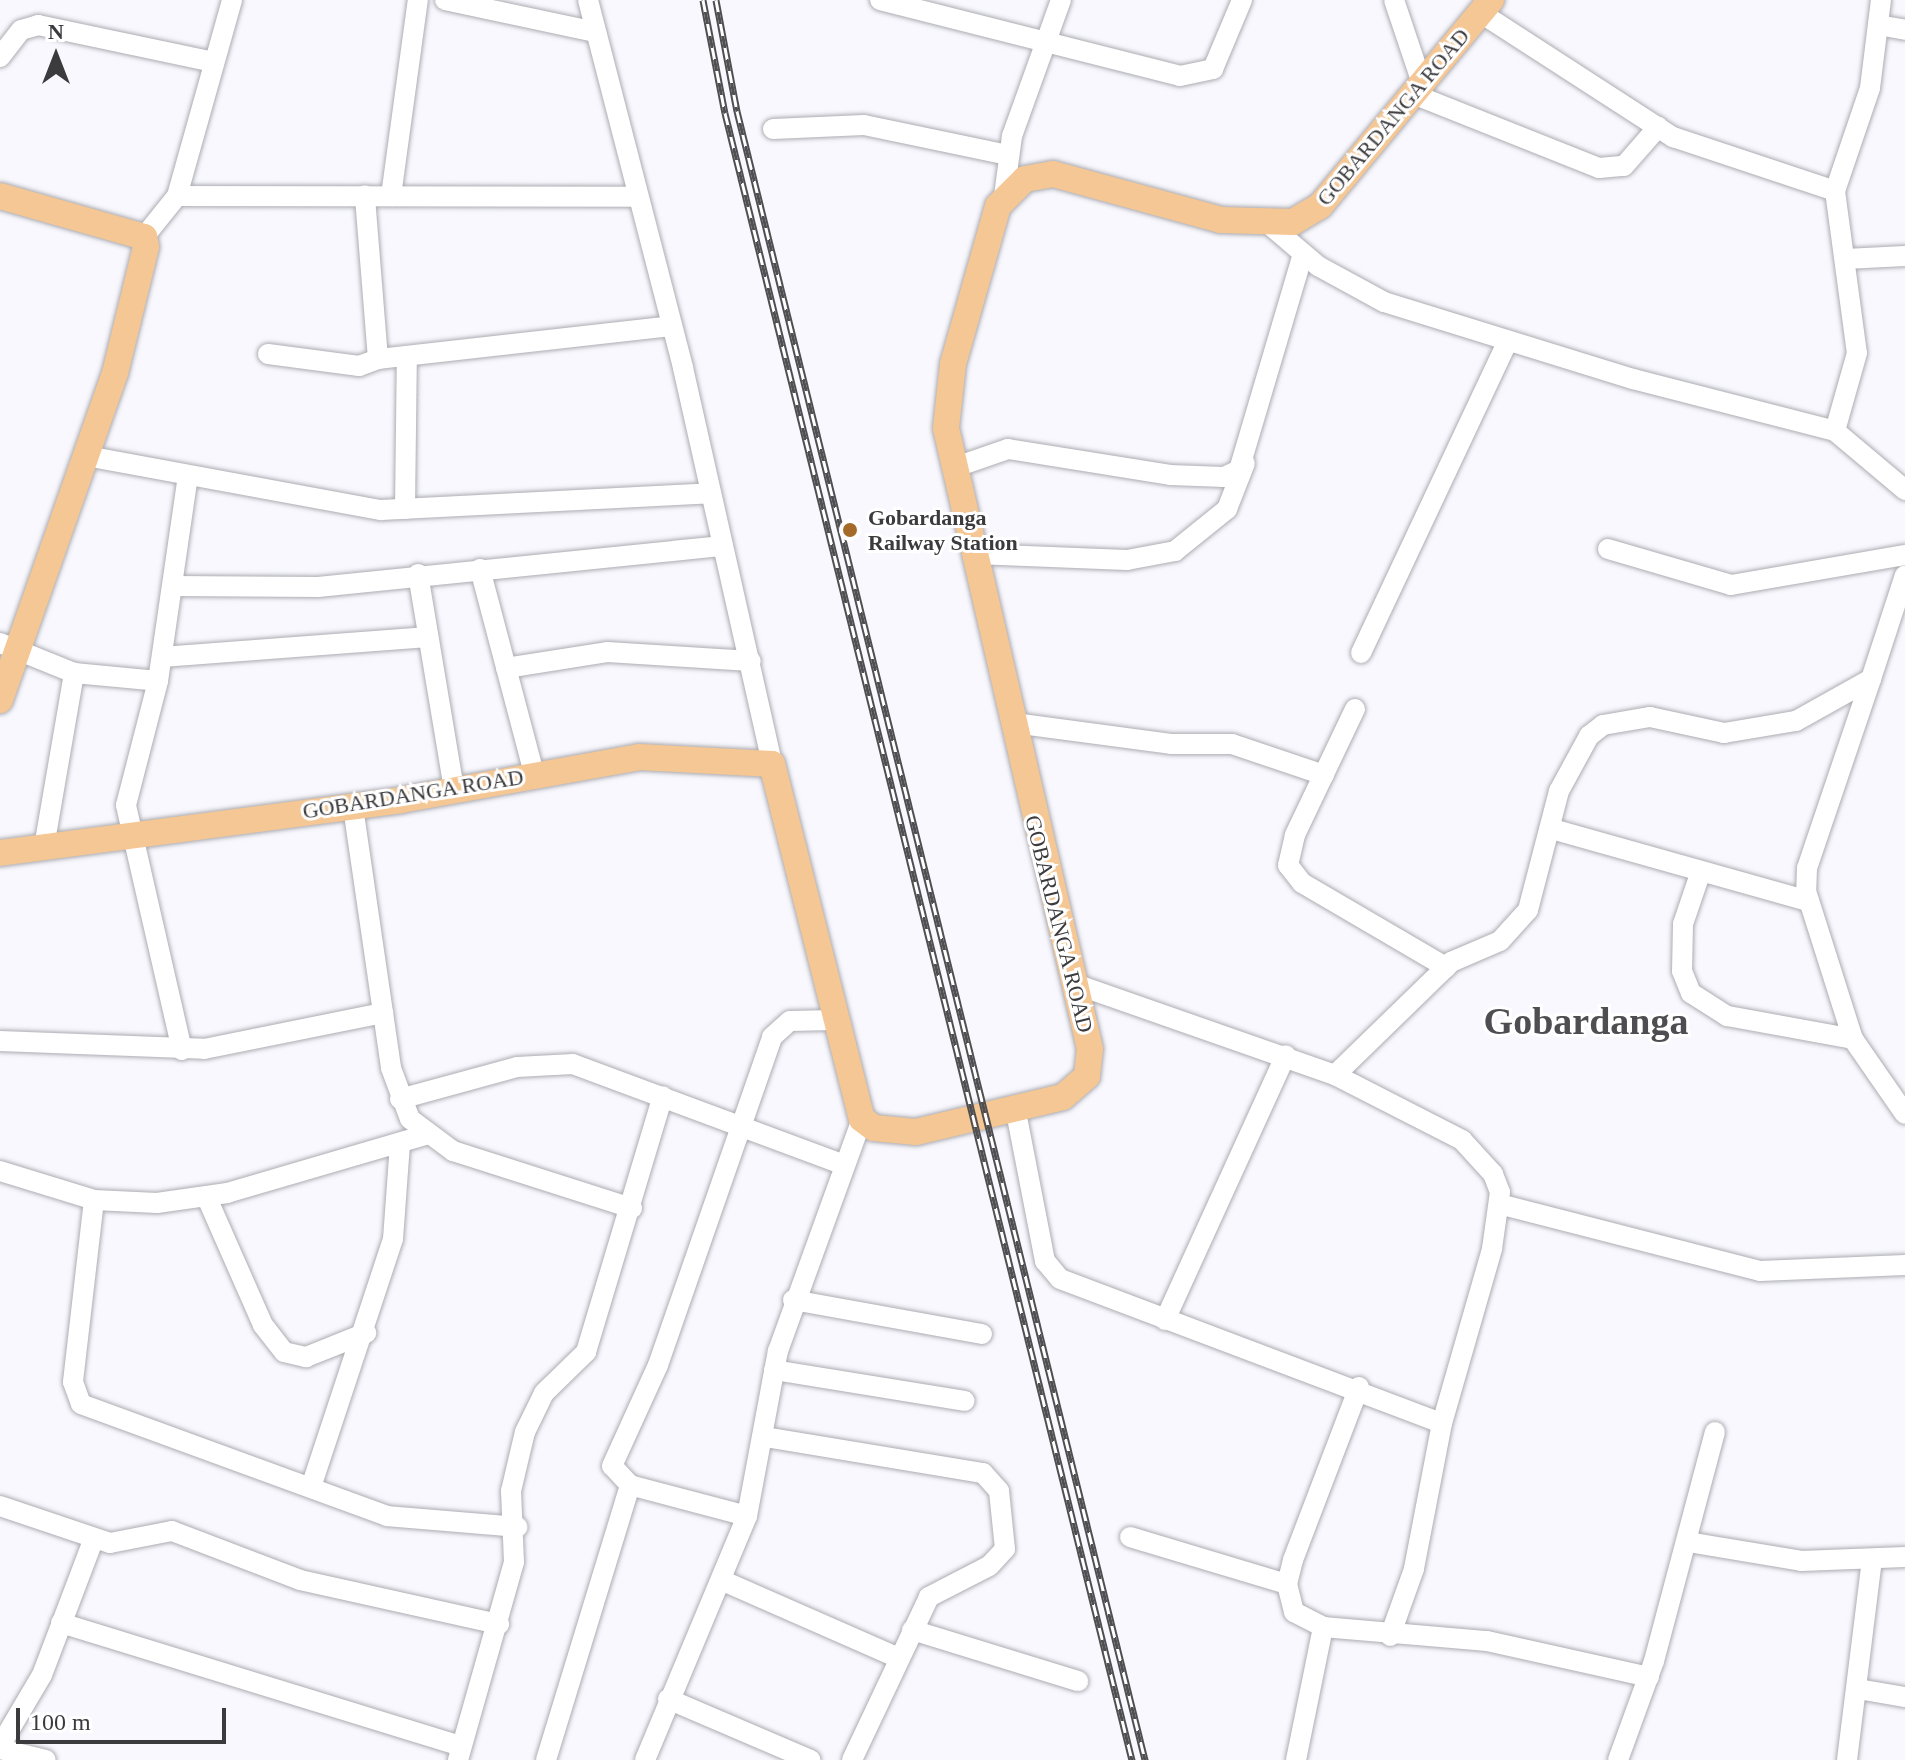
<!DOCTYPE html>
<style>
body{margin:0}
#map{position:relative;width:1905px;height:1760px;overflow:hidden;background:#f8f8fe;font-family:"Times New Roman",serif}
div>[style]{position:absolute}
.roads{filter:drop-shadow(0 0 2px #acacb2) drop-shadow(0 0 2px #acacb2)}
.minor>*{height:20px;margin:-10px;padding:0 10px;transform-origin:10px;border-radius:10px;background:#fff}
.major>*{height:26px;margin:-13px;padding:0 13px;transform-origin:13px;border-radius:13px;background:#f5c794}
.rail>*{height:7px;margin-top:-3.5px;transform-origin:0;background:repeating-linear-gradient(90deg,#fff 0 12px,#4f4e51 0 24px);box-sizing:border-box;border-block:2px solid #4f4e51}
.dots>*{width:22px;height:22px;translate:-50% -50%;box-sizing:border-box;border:4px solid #fff;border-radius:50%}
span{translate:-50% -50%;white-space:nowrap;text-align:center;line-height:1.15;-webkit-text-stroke:6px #fff;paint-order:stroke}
.street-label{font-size:22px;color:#3b3a3d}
.poi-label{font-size:22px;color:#3b3a3d;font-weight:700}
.left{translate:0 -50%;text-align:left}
.town-label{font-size:38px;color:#4d4d52;font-weight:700}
.north{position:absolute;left:16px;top:16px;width:80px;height:80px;-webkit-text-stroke:6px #fff;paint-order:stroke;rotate:0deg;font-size:22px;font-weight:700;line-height:32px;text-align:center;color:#3b3a3d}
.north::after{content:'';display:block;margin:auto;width:28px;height:36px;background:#3b3a3d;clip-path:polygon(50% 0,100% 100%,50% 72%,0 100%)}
.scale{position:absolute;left:16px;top:1708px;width:210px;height:36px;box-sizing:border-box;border:4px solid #3b3a3d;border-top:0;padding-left:10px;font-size:24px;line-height:28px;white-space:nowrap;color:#3b3a3d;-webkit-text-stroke:6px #fff;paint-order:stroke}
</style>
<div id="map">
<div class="roads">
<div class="minor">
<i style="left:445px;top:0;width:154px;rotate:12deg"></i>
<i style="left:588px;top:0;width:380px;rotate:75.5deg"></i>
<i style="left:683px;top:368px;width:406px;rotate:77.3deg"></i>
<i style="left:880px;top:0;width:309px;rotate:14.2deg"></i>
<i style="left:1180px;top:76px;width:34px;rotate:-12deg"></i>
<i style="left:1213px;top:69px;width:75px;rotate:-67.2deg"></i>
<i style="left:1394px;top:0;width:88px;rotate:71.4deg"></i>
<i style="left:1481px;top:13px;width:229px;rotate:32.9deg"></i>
<i style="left:1673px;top:137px;width:171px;rotate:18.4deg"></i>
<i style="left:1835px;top:191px;width:163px;rotate:82.3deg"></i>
<i style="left:1857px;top:353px;width:81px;rotate:105.8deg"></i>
<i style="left:1878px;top:25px;width:27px;rotate:10deg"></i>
<i style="left:0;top:57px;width:34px;rotate:-52deg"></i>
<i style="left:21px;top:30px;width:18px;rotate:-16deg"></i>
<i style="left:38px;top:25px;width:180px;rotate:11.9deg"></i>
<i style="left:1413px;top:94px;width:200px;rotate:21.7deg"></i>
<i style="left:1599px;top:168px;width:25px;rotate:-5deg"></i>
<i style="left:1624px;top:166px;width:52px;rotate:-48.9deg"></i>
<i style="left:773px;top:129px;width:91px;rotate:-2.5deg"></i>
<i style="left:864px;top:125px;width:147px;rotate:11.8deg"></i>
<i style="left:1835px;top:191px;width:109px;rotate:-71.2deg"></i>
<i style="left:1870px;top:88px;width:89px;rotate:-82.9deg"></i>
<i style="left:177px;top:196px;width:460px;rotate:0.1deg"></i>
<i style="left:391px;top:196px;width:198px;rotate:-82.2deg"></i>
<i style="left:1004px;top:196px;width:61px;rotate:-82.4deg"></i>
<i style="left:1012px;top:136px;width:145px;rotate:-70.2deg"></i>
<i style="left:1271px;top:226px;width:62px;rotate:40.4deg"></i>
<i style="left:1318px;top:266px;width:75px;rotate:28.6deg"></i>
<i style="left:1384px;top:302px;width:261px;rotate:17.2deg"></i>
<i style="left:1633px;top:379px;width:209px;rotate:14.4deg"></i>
<i style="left:1835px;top:431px;width:92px;rotate:40.1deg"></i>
<i style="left:144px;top:237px;width:53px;rotate:-51.2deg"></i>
<i style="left:177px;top:196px;width:204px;rotate:-74.3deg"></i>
<i style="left:1845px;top:259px;width:60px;rotate:-2.9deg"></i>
<i style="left:268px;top:354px;width:92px;rotate:7.5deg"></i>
<i style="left:359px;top:366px;width:20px;rotate:-20deg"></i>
<i style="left:378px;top:359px;width:164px;rotate:-94.6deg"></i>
<i style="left:378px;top:359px;width:296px;rotate:-6.4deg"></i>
<i style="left:86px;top:456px;width:300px;rotate:10.4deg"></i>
<i style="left:381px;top:510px;width:330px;rotate:-2.9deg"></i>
<i style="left:953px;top:468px;width:58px;rotate:-19.1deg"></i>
<i style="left:1008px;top:449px;width:164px;rotate:9.1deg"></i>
<i style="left:1170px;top:475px;width:54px;rotate:2.1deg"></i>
<i style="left:1224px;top:477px;width:17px;rotate:-25deg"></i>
<i style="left:1239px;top:470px;width:225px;rotate:-73.5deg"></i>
<i style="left:405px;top:509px;width:153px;rotate:-89.3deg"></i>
<i style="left:1608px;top:549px;width:128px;rotate:16.3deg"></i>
<i style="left:1731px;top:585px;width:177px;rotate:-9.8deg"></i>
<i style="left:975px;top:554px;width:152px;rotate:2.3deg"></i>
<i style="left:1127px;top:560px;width:49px;rotate:-10.6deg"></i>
<i style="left:1175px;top:551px;width:67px;rotate:-38.9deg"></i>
<i style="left:1227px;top:509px;width:49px;rotate:-68.6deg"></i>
<i style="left:480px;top:569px;width:212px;rotate:75.2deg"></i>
<i style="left:418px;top:574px;width:218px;rotate:80.5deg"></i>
<i style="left:172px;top:586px;width:146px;rotate:0.4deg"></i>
<i style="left:318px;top:587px;width:407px;rotate:-5.8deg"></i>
<i style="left:0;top:643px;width:80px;rotate:22.1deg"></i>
<i style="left:74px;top:673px;width:84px;rotate:5.4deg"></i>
<i style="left:1361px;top:653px;width:345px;rotate:-64.8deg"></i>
<i style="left:162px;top:657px;width:267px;rotate:-4.3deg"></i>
<i style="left:506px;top:668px;width:102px;rotate:-9deg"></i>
<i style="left:607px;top:652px;width:144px;rotate:3.6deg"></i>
<i style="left:1871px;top:679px;width:200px;rotate:108.7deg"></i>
<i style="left:1807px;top:868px;width:23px;rotate:92deg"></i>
<i style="left:1806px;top:891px;width:155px;rotate:72.4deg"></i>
<i style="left:1853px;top:1039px;width:91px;rotate:55.3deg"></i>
<i style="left:1355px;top:709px;width:140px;rotate:115.5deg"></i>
<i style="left:1295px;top:835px;width:31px;rotate:103deg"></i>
<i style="left:1288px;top:865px;width:23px;rotate:52deg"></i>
<i style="left:1302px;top:883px;width:167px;rotate:30.3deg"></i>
<i style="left:1014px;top:723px;width:158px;rotate:7.6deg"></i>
<i style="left:1171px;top:744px;width:61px"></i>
<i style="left:1232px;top:744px;width:97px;rotate:18.6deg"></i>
<i style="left:353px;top:807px;width:264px;rotate:81.7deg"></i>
<i style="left:391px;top:1068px;width:54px;rotate:69.6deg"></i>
<i style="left:410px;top:1119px;width:54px;rotate:36.7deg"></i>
<i style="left:453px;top:1151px;width:188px;rotate:17.7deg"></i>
<i style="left:1552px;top:829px;width:267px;rotate:15.7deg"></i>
<i style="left:44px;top:847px;width:177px;rotate:-80.2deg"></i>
<i style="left:1700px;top:874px;width:53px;rotate:108.8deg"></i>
<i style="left:1683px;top:924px;width:47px;rotate:91.2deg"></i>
<i style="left:1682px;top:971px;width:24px;rotate:68deg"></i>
<i style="left:1691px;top:993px;width:43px;rotate:32.6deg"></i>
<i style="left:1727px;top:1016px;width:128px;rotate:10.3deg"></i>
<i style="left:1078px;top:985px;width:272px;rotate:19.3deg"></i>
<i style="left:1335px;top:1075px;width:143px;rotate:27.1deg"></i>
<i style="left:1462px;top:1140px;width:46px;rotate:47.6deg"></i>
<i style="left:1493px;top:1174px;width:19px;rotate:69deg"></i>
<i style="left:1500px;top:1192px;width:58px;rotate:98deg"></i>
<i style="left:1492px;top:1249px;width:181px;rotate:106deg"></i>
<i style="left:1442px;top:1423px;width:149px;rotate:100.9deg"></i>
<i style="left:1414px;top:1569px;width:71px;rotate:109.7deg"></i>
<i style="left:0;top:1041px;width:204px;rotate:2.2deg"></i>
<i style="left:204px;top:1049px;width:183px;rotate:-11.4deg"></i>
<i style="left:182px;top:1050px;width:251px;rotate:-102.9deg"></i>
<i style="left:126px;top:805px;width:128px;rotate:-75.5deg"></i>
<i style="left:158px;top:681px;width:207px;rotate:-81.7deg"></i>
<i style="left:1335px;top:1075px;width:162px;rotate:-44.2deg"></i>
<i style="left:1451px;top:962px;width:53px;rotate:-23.2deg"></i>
<i style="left:1500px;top:941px;width:42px;rotate:-47.9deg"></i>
<i style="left:1528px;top:910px;width:123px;rotate:-75.4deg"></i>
<i style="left:1559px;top:791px;width:63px;rotate:-61.4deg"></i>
<i style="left:1589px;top:736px;width:18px;rotate:-38deg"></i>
<i style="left:1603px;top:725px;width:48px;rotate:-9.7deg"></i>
<i style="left:1650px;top:717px;width:76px;rotate:12.2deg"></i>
<i style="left:1724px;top:733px;width:73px;rotate:-9.5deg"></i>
<i style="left:1796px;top:721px;width:86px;rotate:-29.2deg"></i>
<i style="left:1871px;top:679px;width:109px;rotate:-71.9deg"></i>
<i style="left:400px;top:1099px;width:121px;rotate:-15.3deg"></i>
<i style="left:517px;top:1067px;width:56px;rotate:-3.1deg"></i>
<i style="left:573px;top:1064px;width:290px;rotate:20.4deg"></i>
<i style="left:1016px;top:1112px;width:152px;rotate:79deg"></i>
<i style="left:1045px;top:1261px;width:23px;rotate:50deg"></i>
<i style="left:1060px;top:1279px;width:408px;rotate:20.7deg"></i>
<i style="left:0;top:1171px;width:98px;rotate:17.1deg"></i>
<i style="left:94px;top:1200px;width:63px;rotate:2.7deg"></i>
<i style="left:157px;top:1203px;width:71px;rotate:-8.1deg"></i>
<i style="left:227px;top:1193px;width:206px;rotate:-16.3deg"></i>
<i style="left:207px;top:1198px;width:139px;rotate:66.2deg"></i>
<i style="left:263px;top:1325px;width:34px;rotate:52deg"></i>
<i style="left:284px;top:1352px;width:23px;rotate:13deg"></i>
<i style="left:306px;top:1357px;width:65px;rotate:-21.8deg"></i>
<i style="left:94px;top:1200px;width:183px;rotate:96.6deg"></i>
<i style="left:73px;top:1382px;width:23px;rotate:70deg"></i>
<i style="left:81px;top:1404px;width:326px;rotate:20.1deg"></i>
<i style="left:387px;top:1516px;width:131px;rotate:4.8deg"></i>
<i style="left:1499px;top:1204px;width:269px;rotate:14.4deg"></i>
<i style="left:1760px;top:1271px;width:145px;rotate:-2.4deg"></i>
<i style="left:793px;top:1300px;width:192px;rotate:10.2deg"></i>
<i style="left:1165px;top:1320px;width:291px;rotate:-65.5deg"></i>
<i style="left:774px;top:1370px;width:193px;rotate:9.2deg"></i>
<i style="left:1359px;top:1387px;width:185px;rotate:110.9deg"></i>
<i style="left:1293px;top:1560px;width:25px;rotate:104deg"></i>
<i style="left:1287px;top:1584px;width:29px;rotate:76deg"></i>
<i style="left:1294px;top:1612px;width:33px;rotate:27deg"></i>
<i style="left:1323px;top:1627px;width:165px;rotate:4.9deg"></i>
<i style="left:1487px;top:1641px;width:166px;rotate:12.5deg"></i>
<i style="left:765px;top:1437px;width:221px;rotate:9.4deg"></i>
<i style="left:983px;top:1473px;width:24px;rotate:48deg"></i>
<i style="left:999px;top:1491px;width:58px;rotate:84.1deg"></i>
<i style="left:1005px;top:1549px;width:23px;rotate:133deg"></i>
<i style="left:989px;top:1566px;width:68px;rotate:152.7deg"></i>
<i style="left:929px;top:1597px;width:180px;rotate:115.3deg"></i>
<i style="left:311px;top:1487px;width:261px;rotate:-71.7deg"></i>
<i style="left:393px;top:1239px;width:96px;rotate:-85.8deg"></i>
<i style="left:0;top:1506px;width:116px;rotate:18.6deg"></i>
<i style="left:110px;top:1543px;width:63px;rotate:-11deg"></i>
<i style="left:172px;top:1531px;width:137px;rotate:20.9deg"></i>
<i style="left:300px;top:1580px;width:204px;rotate:12.5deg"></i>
<i style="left:747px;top:1516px;width:121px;rotate:-165.2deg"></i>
<i style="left:630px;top:1485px;width:26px;rotate:-133deg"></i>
<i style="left:612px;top:1466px;width:111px;rotate:-65.5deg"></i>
<i style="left:658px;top:1365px;width:347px;rotate:-70.8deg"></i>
<i style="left:772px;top:1037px;width:24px;rotate:-42deg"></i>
<i style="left:790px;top:1021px;width:44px;rotate:-1.3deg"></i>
<i style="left:1130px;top:1537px;width:164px;rotate:16.7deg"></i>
<i style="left:1688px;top:1542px;width:115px;rotate:9.5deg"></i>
<i style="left:1801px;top:1561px;width:104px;rotate:-2.2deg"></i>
<i style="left:721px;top:1580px;width:194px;rotate:23.7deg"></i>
<i style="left:61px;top:1623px;width:419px;rotate:17.1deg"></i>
<i style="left:912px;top:1630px;width:174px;rotate:17.1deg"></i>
<i style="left:1858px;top:1689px;width:48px;rotate:9.7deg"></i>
<i style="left:668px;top:1699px;width:155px;rotate:23.2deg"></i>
<i style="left:0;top:1746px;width:82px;rotate:-59.4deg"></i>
<i style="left:42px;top:1675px;width:143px;rotate:-69.2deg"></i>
<i style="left:0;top:1749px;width:47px;rotate:13.4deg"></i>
<i style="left:458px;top:1760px;width:206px;rotate:-74.2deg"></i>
<i style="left:514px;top:1562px;width:71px;rotate:-92.4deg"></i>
<i style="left:511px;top:1491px;width:61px;rotate:-76.7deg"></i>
<i style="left:525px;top:1432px;width:43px;rotate:-64deg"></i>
<i style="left:544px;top:1393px;width:59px;rotate:-44.3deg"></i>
<i style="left:586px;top:1352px;width:267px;rotate:-73.3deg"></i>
<i style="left:546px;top:1760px;width:288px;rotate:-73deg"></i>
<i style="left:645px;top:1760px;width:264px;rotate:-67.3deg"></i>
<i style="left:747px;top:1516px;width:168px;rotate:-79.4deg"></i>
<i style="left:778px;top:1351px;width:247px;rotate:-70.1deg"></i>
<i style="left:1296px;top:1760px;width:136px;rotate:-78.5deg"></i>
<i style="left:1618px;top:1760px;width:105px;rotate:-70deg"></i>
<i style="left:1654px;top:1661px;width:237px;rotate:-75.1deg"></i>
<i style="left:1847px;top:1760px;width:202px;rotate:-82.9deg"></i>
</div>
<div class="major">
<i style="left:0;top:196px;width:150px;rotate:15.9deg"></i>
<i style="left:144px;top:237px;width:10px;rotate:79deg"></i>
<i style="left:146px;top:247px;width:130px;rotate:103.8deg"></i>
<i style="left:115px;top:373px;width:347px;rotate:109.4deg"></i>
<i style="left:0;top:853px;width:404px;rotate:-7.5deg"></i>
<i style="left:401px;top:800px;width:242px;rotate:-10.2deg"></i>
<i style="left:639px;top:757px;width:133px;rotate:3deg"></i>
<i style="left:772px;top:764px;width:366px;rotate:75.8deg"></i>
<i style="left:862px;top:1119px;width:15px;rotate:37deg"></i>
<i style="left:874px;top:1128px;width:42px;rotate:5.4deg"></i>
<i style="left:916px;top:1132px;width:151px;rotate:-13.4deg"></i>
<i style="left:1063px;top:1097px;width:32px;rotate:-41deg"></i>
<i style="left:1087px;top:1076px;width:27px;rotate:-84deg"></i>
<i style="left:1090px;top:1049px;width:637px;rotate:-103.06deg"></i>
<i style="left:946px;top:428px;width:64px;rotate:-83.8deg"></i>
<i style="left:953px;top:364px;width:164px;rotate:-74.1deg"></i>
<i style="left:998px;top:206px;width:38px;rotate:-45deg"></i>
<i style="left:1025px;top:179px;width:28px;rotate:-10deg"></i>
<i style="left:1053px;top:174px;width:174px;rotate:15.3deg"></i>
<i style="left:1221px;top:220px;width:72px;rotate:1.6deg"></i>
<i style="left:1293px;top:222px;width:31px;rotate:-31deg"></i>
<i style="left:1320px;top:206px;width:268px;rotate:-50.3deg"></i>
</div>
</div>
<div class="rail">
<i style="left:703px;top:0;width:115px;rotate:79deg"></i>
<i style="left:725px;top:113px;width:1697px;rotate:76.12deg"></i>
<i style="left:716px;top:0;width:113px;rotate:79.3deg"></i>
<i style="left:737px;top:111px;width:1699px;rotate:76.1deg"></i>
</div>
<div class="dots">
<i style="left:850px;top:530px;background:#a46b29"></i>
</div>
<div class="street-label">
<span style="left:1393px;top:117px;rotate:-50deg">GOBARDANGA ROAD</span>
<span style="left:413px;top:794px;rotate:-9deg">GOBARDANGA ROAD</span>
<span style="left:1059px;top:924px;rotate:76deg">GOBARDANGA ROAD</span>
</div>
<div class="poi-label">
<span class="left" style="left:868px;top:530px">Gobardanga<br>Railway Station</span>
</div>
<div class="town-label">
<span style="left:1586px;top:1022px">Gobardanga</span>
</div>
<div class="north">N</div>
<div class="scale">100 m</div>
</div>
